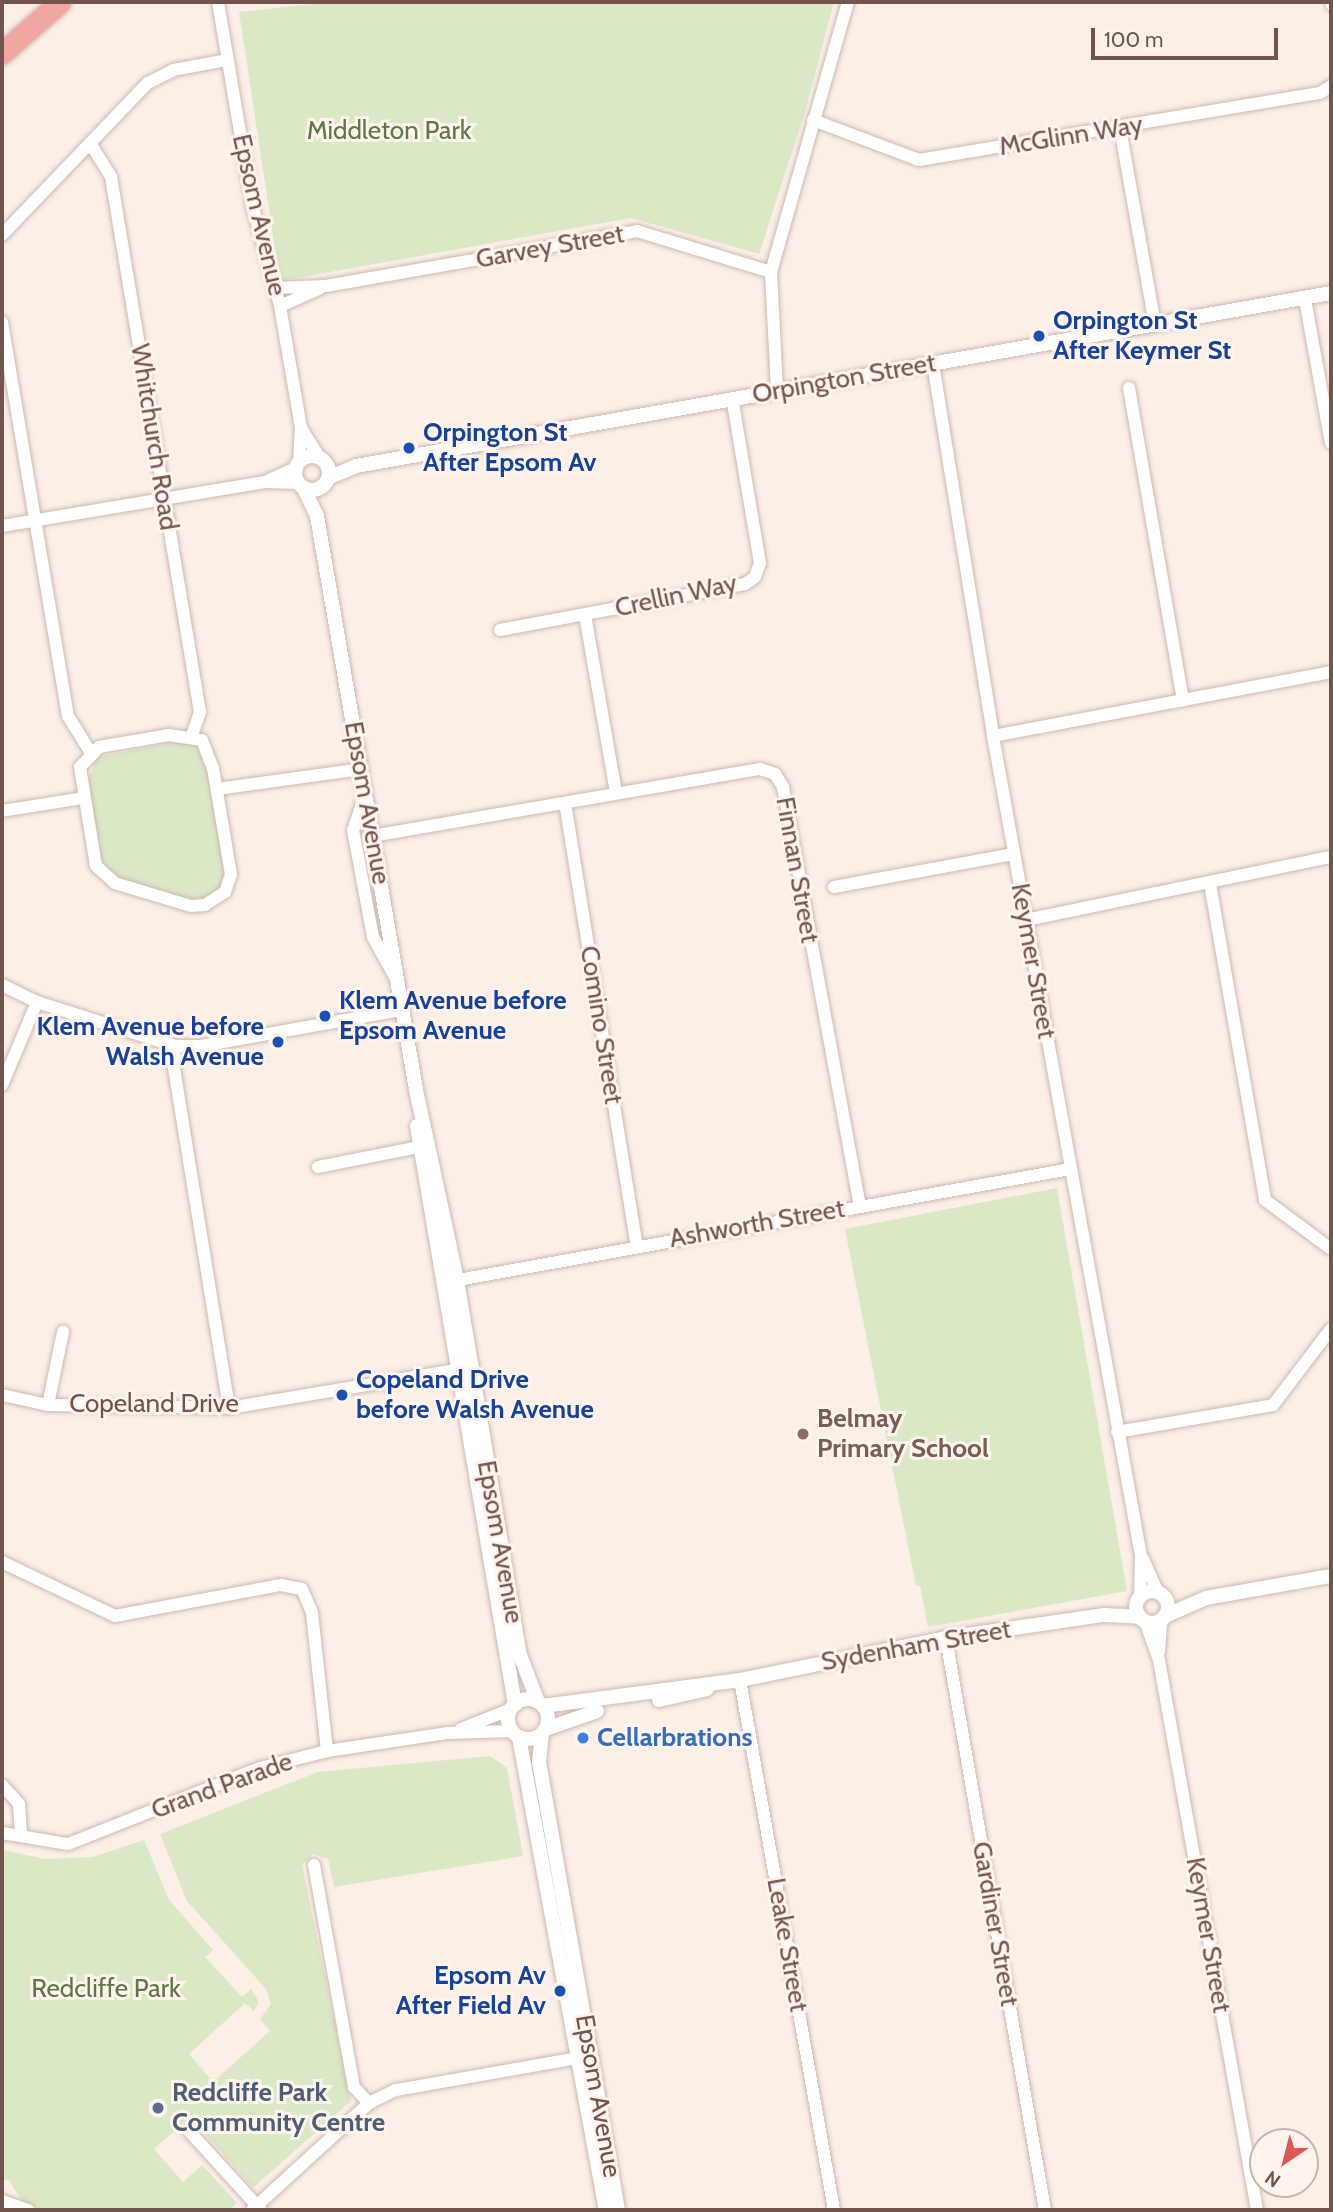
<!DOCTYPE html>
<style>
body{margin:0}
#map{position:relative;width:1333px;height:2212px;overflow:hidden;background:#fbefe7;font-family:Cabin,sans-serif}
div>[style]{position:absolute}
.green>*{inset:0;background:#dae8c6}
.roads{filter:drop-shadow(0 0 2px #ceb8b0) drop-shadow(0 0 2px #ceb8b0)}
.minor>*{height:12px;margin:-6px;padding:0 6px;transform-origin:6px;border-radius:6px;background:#fff}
.tertiary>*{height:14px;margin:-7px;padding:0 7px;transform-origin:7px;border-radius:7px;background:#fff}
.tertiary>.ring{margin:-7px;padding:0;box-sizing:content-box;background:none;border:14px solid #fff;border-radius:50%}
.motorway>*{height:21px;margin:-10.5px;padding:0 10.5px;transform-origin:10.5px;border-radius:10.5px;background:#f1a7a1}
.dots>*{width:19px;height:19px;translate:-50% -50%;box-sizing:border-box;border:4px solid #fef4ed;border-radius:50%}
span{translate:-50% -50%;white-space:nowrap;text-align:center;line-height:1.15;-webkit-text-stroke:6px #fef4ed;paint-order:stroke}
.park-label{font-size:26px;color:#5e7845}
.street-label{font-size:26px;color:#73534d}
.transit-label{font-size:26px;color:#164399;font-weight:700}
.left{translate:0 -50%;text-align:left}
.right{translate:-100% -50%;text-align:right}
.education-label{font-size:26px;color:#785e54;font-weight:700}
.shop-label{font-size:26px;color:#366cbe;font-weight:700}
.service-label{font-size:26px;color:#4e5e75;font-weight:700}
.frame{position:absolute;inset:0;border:4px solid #73534d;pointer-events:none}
.north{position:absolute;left:1249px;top:2128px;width:70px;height:70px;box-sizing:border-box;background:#fef4ed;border:2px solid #c6b4ad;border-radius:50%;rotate:215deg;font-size:19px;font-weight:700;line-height:28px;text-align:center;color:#73534d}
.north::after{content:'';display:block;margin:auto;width:24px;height:32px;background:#dd5853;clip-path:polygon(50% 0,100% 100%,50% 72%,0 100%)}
.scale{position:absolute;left:1091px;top:28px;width:187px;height:32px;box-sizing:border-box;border:4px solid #73534d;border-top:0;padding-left:9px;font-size:21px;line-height:24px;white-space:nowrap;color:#73534d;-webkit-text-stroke:5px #fef4ed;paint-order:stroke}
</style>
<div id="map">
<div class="green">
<i style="clip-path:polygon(330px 2px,834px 2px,803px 119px,759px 254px,631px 218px,280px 281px,239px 12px)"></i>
<i style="clip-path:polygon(184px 740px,199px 746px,206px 756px,227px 877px,219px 894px,193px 904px,116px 879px,108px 872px,101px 860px,88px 778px,98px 757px)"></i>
<i style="clip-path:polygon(1057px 1188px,1127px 1591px,928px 1627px,920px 1586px,916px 1586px,845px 1229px)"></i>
<i style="clip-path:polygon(490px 1756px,507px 1768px,523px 1856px,334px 1887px,328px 1859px,313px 1854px,302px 1865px,351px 2101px,253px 2188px,190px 2117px,154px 2149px,183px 2182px,202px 2165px,237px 2203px,229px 2210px,44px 2210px,23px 2203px,9px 2180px,2px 2179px,2px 1850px,45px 1859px,93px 1857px,144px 1840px,169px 1900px,213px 1950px,205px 1957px,242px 1997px,251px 1989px,259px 2002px,254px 2011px,245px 2003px,189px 2054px,213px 2082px,270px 2031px,260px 2019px,271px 2004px,266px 1989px,187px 1901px,160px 1834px,318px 1772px)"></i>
</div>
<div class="roads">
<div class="minor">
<i style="left:218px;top:2px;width:209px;rotate:80.4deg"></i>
<i style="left:253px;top:208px;width:102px;rotate:74.6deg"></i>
<i style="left:280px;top:306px;width:123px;rotate:80.2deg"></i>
<i style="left:301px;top:427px;width:35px;rotate:93deg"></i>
<i style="left:1331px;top:2px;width:2px;rotate:90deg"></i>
<i style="left:813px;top:120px;width:113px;rotate:20.7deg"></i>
<i style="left:919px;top:160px;width:407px;rotate:-9.5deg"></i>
<i style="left:1320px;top:93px;width:13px;rotate:-32deg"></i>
<i style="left:1120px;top:128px;width:199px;rotate:79.9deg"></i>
<i style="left:90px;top:143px;width:40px;rotate:58deg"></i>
<i style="left:111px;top:177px;width:542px;rotate:80.56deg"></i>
<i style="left:200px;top:712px;width:24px;rotate:109deg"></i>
<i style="left:2px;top:235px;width:211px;rotate:-46.2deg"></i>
<i style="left:148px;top:83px;width:28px;rotate:-27deg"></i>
<i style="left:173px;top:70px;width:55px;rotate:-10.5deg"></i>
<i style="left:275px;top:288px;width:51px;rotate:-2.2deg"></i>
<i style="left:326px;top:286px;width:316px;rotate:-10deg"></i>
<i style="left:637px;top:231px;width:140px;rotate:17deg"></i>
<i style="left:1305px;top:299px;width:146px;rotate:79.8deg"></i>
<i style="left:280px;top:306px;width:43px;rotate:-23.6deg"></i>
<i style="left:2px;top:322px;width:399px;rotate:80.5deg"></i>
<i style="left:68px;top:716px;width:44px;rotate:58.1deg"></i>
<i style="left:933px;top:364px;width:377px;rotate:80.8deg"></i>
<i style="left:993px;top:736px;width:833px;rotate:79.77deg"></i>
<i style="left:1141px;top:1556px;width:40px;rotate:91.4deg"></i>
<i style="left:1129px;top:388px;width:317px;rotate:80.2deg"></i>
<i style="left:777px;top:390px;width:118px;rotate:-92.9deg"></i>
<i style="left:771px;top:272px;width:281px;rotate:-74.1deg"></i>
<i style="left:301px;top:428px;width:36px;rotate:58deg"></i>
<i style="left:269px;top:480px;width:30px;rotate:-24deg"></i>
<i style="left:2px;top:526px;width:268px;rotate:-9.5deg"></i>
<i style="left:266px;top:482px;width:32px;rotate:2deg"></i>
<i style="left:585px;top:615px;width:181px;rotate:80.1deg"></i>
<i style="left:500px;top:630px;width:249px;rotate:-10.6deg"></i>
<i style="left:745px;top:584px;width:12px;rotate:-35deg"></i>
<i style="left:755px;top:577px;width:15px;rotate:-70deg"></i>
<i style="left:760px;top:563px;width:167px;rotate:-99.6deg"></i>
<i style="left:169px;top:735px;width:33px;rotate:9deg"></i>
<i style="left:202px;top:740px;width:30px;rotate:69deg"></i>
<i style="left:213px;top:768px;width:108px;rotate:80.4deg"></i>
<i style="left:231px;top:874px;width:19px;rotate:108deg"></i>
<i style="left:225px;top:892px;width:24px;rotate:147deg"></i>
<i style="left:205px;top:905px;width:14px;rotate:176deg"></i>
<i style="left:191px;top:906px;width:79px;rotate:-163.2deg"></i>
<i style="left:115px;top:883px;width:25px;rotate:-138deg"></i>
<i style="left:96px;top:866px;width:100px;rotate:-99.2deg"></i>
<i style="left:80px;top:767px;width:28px;rotate:-46deg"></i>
<i style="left:99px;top:747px;width:71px;rotate:-9.7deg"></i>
<i style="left:993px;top:736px;width:344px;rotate:-10.7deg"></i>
<i style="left:217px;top:789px;width:145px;rotate:-7.9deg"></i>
<i style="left:365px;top:794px;width:38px;rotate:108deg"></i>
<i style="left:353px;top:830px;width:109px;rotate:79.4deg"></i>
<i style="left:373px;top:937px;width:46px;rotate:61.2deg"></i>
<i style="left:565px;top:803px;width:449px;rotate:80.8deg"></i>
<i style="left:2px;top:811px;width:82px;rotate:-9.1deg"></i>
<i style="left:372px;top:836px;width:394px;rotate:-9.8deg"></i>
<i style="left:760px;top:769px;width:16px;rotate:18deg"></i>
<i style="left:775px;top:774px;width:15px;rotate:58deg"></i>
<i style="left:783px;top:787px;width:426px;rotate:79.6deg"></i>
<i style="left:1210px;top:884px;width:321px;rotate:80.1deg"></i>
<i style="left:1265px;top:1200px;width:82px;rotate:36.6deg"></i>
<i style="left:834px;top:887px;width:183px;rotate:-10.4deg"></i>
<i style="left:1026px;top:920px;width:311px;rotate:-11.7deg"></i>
<i style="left:2px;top:985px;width:39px;rotate:26deg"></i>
<i style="left:37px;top:1002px;width:145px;rotate:17.7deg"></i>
<i style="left:175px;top:1046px;width:26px"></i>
<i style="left:201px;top:1046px;width:204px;rotate:-10.2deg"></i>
<i style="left:175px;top:1046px;width:22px;rotate:93deg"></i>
<i style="left:174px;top:1068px;width:344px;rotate:80.8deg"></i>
<i style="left:2px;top:1085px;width:90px;rotate:-67.1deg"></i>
<i style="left:318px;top:1167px;width:113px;rotate:-11.2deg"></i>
<i style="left:447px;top:1282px;width:633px;rotate:-10.28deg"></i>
<i style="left:2px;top:1395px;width:47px;rotate:12.3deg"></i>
<i style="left:48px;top:1405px;width:181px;rotate:0.9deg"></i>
<i style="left:229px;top:1408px;width:241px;rotate:-9.5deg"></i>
<i style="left:48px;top:1405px;width:75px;rotate:-78.4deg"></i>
<i style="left:1117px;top:1432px;width:158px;rotate:-9.8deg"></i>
<i style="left:1273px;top:1405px;width:96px;rotate:-52.7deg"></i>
<i style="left:1143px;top:1559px;width:36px;rotate:66deg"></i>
<i style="left:2px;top:1562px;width:125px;rotate:25.5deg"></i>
<i style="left:115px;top:1616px;width:169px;rotate:-10.6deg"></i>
<i style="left:281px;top:1585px;width:21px;rotate:11deg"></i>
<i style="left:302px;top:1589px;width:26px;rotate:67deg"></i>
<i style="left:312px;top:1613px;width:139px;rotate:83.8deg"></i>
<i style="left:1145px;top:1621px;width:41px;rotate:70.3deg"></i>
<i style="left:1159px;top:1660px;width:559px;rotate:79.9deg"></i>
<i style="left:946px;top:1638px;width:581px;rotate:80.18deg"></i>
<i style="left:1159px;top:1652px;width:32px;rotate:-86deg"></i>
<i style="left:740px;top:1680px;width:538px;rotate:79.94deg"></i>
<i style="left:461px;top:1729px;width:54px;rotate:-21.8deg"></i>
<i style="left:2px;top:1785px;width:25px;rotate:48deg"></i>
<i style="left:19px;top:1804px;width:32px;rotate:86deg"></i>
<i style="left:2px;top:1833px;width:67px;rotate:9.5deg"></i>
<i style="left:68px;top:1844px;width:206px;rotate:-21.6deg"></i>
<i style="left:260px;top:1768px;width:69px;rotate:-14.2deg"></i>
<i style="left:327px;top:1751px;width:121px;rotate:-8.5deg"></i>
<i style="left:447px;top:1733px;width:65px;rotate:-1.8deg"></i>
<i style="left:314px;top:1865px;width:226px;rotate:79.8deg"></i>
<i style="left:354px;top:2087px;width:22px;rotate:47deg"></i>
<i style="left:189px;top:2131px;width:107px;rotate:47.7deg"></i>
<i style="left:2px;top:2201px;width:28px;rotate:19deg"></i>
<i style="left:252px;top:2210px;width:159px;rotate:-42.4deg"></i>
<i style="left:369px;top:2103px;width:30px;rotate:-26deg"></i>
<i style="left:396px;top:2090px;width:195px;rotate:-10deg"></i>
</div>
<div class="tertiary">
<i class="ring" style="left:295px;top:456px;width:20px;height:20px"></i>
<i style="left:328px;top:478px;width:30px;rotate:-23deg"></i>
<i style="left:356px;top:466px;width:990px;rotate:-10.06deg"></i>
<i style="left:303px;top:487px;width:32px;rotate:64deg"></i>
<i style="left:317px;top:516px;width:582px;rotate:80.21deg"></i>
<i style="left:416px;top:1090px;width:194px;rotate:77.8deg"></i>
<i style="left:457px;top:1280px;width:380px;rotate:80.5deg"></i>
<i style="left:520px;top:1655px;width:50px;rotate:69deg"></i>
<i style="left:417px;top:1126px;width:587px;rotate:80.39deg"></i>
<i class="ring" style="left:1136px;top:1591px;width:18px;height:18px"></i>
<i style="left:1165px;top:1616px;width:45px;rotate:-23.7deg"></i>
<i style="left:1206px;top:1598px;width:127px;rotate:-10deg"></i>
<i class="ring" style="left:508px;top:1699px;width:26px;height:26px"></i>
<i style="left:659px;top:1700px;width:49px;rotate:-12.9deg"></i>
<i style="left:543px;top:1706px;width:199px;rotate:-7.5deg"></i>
<i style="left:740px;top:1680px;width:210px;rotate:-11.5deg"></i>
<i style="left:946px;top:1638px;width:160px;rotate:-8.3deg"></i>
<i style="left:1104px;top:1615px;width:35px;rotate:3deg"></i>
<i style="left:546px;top:1729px;width:54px;rotate:-19.4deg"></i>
<i style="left:542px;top:1734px;width:28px;rotate:96deg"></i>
<i style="left:539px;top:1762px;width:455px;rotate:80deg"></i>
<i style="left:519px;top:1737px;width:481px;rotate:79.6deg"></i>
</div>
<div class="motorway">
<i style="left:2px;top:53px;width:77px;rotate:-41.3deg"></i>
</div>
</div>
<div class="dots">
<i style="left:1039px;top:336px;background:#1a4fb4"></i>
<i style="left:409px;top:448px;background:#1a4fb4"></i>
<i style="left:325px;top:1016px;background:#1a4fb4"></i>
<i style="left:278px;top:1042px;background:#1a4fb4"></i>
<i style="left:342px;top:1395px;background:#1a4fb4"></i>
<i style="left:803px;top:1434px;background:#8d6e63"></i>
<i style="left:583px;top:1738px;background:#3f7fe0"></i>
<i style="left:560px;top:1991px;background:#1a4fb4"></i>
<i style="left:158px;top:2108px;background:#5c6f8a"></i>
</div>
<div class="park-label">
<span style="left:389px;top:131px">Middleton Park</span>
<span style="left:106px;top:1989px">Redcliffe Park</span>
</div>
<div class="street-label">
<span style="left:1071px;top:136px;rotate:-9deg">McGlinn Way</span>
<span style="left:259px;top:215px;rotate:77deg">Epsom Avenue</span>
<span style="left:550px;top:247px;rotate:-10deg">Garvey Street</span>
<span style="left:844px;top:379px;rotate:-10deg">Orpington Street</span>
<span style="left:154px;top:437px;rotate:81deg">Whitchurch Road</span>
<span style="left:676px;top:596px;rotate:-12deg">Crellin Way</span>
<span style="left:367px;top:803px;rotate:80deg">Epsom Avenue</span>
<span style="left:797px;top:870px;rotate:80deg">Finnan Street</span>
<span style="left:1033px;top:961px;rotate:80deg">Keymer Street</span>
<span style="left:601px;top:1025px;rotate:81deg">Comino Street</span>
<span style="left:757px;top:1224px;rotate:-10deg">Ashworth Street</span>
<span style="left:154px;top:1404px">Copeland Drive</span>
<span style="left:500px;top:1542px;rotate:80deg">Epsom Avenue</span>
<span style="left:916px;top:1646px;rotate:-10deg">Sydenham Street</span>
<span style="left:222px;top:1786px;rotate:-20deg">Grand Parade</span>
<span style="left:995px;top:1924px;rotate:80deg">Gardiner Street</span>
<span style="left:1208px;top:1935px;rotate:80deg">Keymer Street</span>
<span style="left:787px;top:1945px;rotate:80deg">Leake Street</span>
<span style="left:598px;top:2096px;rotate:80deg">Epsom Avenue</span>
</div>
<div class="transit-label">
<span class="left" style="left:1053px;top:336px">Orpington St<br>After Keymer St</span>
<span class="left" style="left:423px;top:448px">Orpington St<br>After Epsom Av</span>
<span class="left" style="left:339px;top:1016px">Klem Avenue before<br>Epsom Avenue</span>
<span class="right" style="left:264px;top:1042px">Klem Avenue before<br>Walsh Avenue</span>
<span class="left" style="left:356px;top:1395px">Copeland Drive<br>before Walsh Avenue</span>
<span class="right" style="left:546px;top:1991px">Epsom Av<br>After Field Av</span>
</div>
<div class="education-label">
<span class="left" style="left:817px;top:1434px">Belmay<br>Primary School</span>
</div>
<div class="shop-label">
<span class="left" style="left:597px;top:1738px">Cellarbrations</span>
</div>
<div class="service-label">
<span class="left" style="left:172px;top:2108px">Redcliffe Park<br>Community Centre</span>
</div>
<div class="frame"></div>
<div class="north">N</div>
<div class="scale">100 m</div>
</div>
